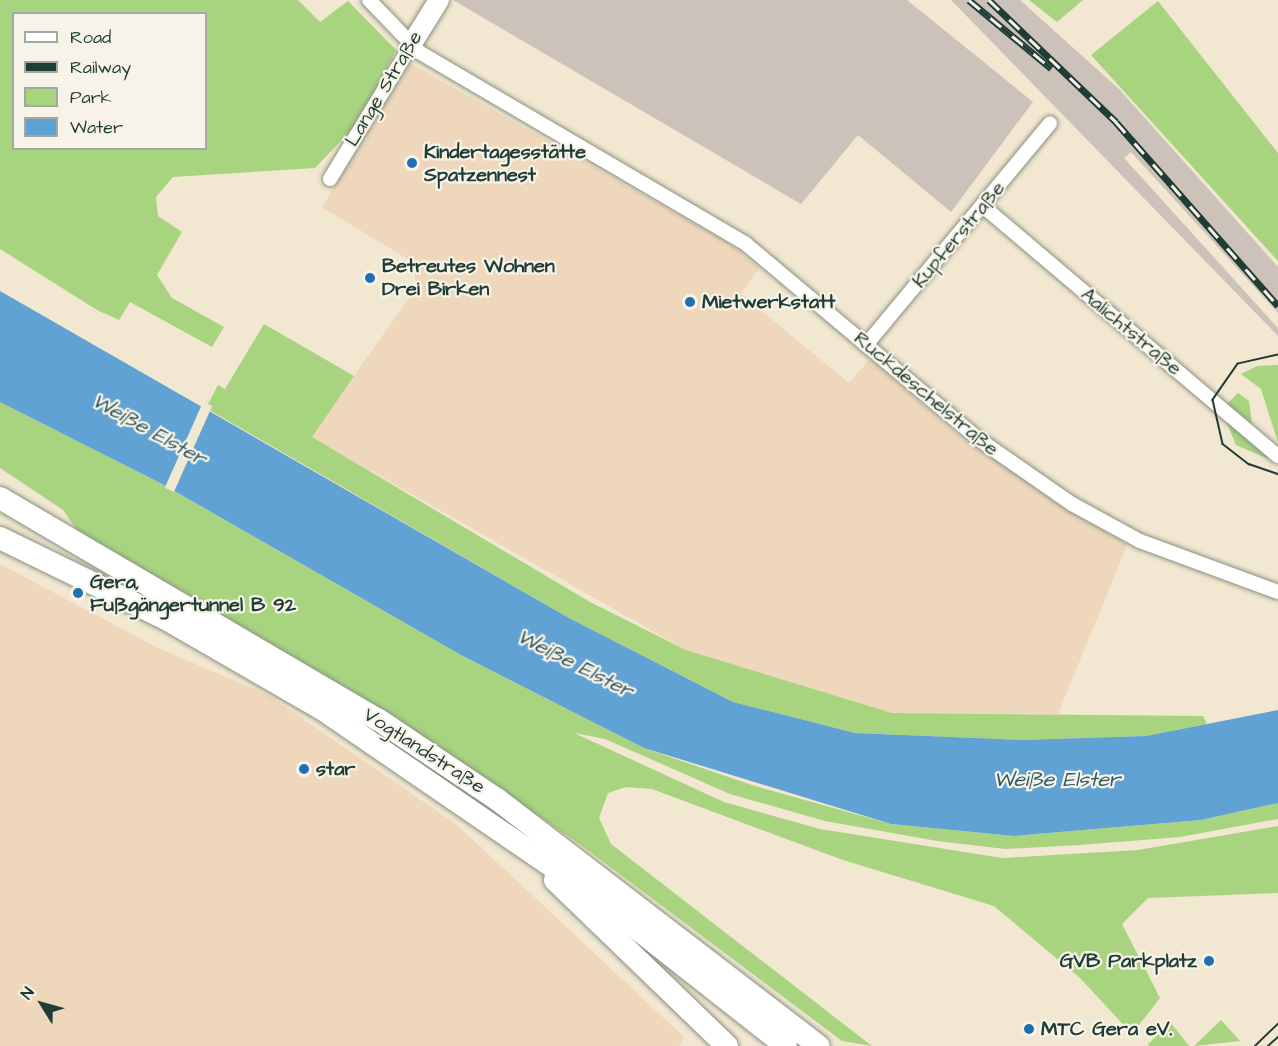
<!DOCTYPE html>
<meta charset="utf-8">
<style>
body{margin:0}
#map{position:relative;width:1278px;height:1046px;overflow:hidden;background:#f2e7d0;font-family:"Architects Daughter",sans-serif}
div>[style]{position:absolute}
.built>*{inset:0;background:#eed7bb}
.industrial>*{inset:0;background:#ccc2b9}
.green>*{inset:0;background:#a8d480}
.water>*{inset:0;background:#60a2d4}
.pier>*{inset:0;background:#f2e7d0;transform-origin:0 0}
.roads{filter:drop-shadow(0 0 2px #889282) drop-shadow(0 0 2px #889282)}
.street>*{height:14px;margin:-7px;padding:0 7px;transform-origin:7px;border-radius:7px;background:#fff}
.secondary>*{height:20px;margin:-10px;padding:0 10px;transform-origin:10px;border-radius:10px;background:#fff}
.primary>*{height:22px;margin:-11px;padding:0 11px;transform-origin:11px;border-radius:11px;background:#fff}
.tram>*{height:1.5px;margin:-0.75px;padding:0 0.75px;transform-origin:0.75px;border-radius:0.75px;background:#1f3d34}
.rail>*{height:7px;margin-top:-3.5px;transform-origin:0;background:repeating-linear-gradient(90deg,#f7f3e8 0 14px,#1f3d34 0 28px);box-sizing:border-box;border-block:2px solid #1f3d34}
.dots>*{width:16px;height:16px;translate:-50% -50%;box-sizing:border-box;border:3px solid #f7f3e8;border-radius:50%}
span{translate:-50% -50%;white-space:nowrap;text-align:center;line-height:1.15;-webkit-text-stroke:4.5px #f7f3e8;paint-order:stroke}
.street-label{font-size:20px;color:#1f3d34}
.poi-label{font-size:20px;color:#1f3d34;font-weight:700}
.left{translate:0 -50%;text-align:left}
.right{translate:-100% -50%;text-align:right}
.water-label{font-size:21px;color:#325b64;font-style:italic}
.legend{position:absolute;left:12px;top:12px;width:195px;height:138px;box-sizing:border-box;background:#f7f3e8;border:2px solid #a1aaa0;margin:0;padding:8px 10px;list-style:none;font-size:18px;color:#1f3d34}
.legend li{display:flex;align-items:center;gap:12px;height:30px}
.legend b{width:30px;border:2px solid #a1aaa0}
.north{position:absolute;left:12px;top:974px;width:60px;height:60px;-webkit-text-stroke:4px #f7f3e8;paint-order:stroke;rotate:307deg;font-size:16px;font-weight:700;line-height:24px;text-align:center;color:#1f3d34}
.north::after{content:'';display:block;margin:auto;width:21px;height:27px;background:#1f3d34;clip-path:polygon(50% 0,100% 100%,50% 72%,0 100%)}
</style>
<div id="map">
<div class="built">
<i style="clip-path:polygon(410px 63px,732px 245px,759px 268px,741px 294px,849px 383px,870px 359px,966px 442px,1127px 545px,1058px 714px,892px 713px,686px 650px,311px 437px,416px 288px,414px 263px,322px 207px)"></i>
<i style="clip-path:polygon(0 564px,158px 648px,268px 695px,456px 824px,684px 1037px,679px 1046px,0 1046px)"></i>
</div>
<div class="industrial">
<i style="clip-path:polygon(453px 0,907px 0,1033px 102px,951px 212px,858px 135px,801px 204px)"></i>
<i style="clip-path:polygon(951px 0,1020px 0,1119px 89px,1278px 267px,1278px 313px,1131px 152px,1124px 158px,1278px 328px,1278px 336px)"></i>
</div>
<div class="green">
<i style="clip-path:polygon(evenodd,0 0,298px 0,320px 22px,348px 1px,396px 50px,359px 122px,315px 168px,173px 177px,156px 197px,158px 216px,182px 232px,157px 275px,172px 298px,224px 327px,212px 347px,130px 302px,119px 320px,97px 310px,0 249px,0 0,14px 14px,206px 14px,206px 148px,14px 148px,14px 14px)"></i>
<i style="clip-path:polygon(1029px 0,1083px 0,1057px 22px)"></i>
<i style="clip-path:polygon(1158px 1px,1278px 153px,1278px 261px,1091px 55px)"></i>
<i style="clip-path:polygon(264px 324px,354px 376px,312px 437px,590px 602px,686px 650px,892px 713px,1203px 716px,1207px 724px,1146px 736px,1023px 740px,855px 733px,733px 702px,569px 618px,206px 408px,218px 385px,225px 389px)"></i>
<i style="clip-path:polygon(1278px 365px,1278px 443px,1261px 389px,1241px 374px,1257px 366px)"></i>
<i style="clip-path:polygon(1238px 393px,1249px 401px,1252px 424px,1227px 404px)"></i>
<i style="clip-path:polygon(0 402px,164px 485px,461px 655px,644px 748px,755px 786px,891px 824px,1014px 836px,1201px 820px,1278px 803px,1278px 819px,1180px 837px,1080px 845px,1005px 849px,937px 841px,825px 821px,730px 794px,605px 739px,574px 733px,724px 802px,820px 829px,1002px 858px,1138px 850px,1278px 826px,1278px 893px,1148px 898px,1122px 924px,1160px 998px,1132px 1034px,1080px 978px,994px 906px,843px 860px,652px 789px,626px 787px,608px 793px,599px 818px,611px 844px,872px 1046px,842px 1041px,581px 845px,387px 712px,77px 530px,63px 510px,0 468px)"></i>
<i style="clip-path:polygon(1226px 421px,1268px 457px,1268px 459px,1236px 445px)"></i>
<i style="clip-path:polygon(1221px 1020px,1240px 1041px,1194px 1046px)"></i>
<i style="clip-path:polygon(1171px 1023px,1189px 1046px,1149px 1046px,1148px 1044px)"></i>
</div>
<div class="water">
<i style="clip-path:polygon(0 291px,569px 618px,733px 702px,855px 733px,1023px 740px,1146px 736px,1278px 710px,1278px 803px,1201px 820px,1014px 836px,891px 824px,644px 748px,461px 655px,164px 485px,0 402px)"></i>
</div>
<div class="pier">
<i style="left:203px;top:402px;width:10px;height:94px;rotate:24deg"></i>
</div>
<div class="roads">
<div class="street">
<i style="left:369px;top:0;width:72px;rotate:46.1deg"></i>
<i style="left:419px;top:52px;width:379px;rotate:30.4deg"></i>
<i style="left:746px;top:244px;width:302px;rotate:40deg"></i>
<i style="left:977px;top:438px;width:116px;rotate:34.8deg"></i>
<i style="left:1072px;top:504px;width:77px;rotate:28.6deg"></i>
<i style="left:1140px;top:541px;width:147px;rotate:20.3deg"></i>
<i style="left:330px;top:179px;width:157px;rotate:-58.8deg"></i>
<i style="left:984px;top:207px;width:385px;rotate:40.3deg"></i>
<i style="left:866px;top:345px;width:288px;rotate:-50.3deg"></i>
</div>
<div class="secondary">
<i style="left:411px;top:45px;width:53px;rotate:-58.1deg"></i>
</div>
<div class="primary">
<i style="left:0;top:498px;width:439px;rotate:30.4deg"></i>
<i style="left:379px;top:720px;width:143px;rotate:33.9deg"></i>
<i style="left:498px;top:800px;width:404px;rotate:37.5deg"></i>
<i style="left:0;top:538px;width:185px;rotate:26deg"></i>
<i style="left:166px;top:619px;width:180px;rotate:30deg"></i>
<i style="left:322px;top:709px;width:335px;rotate:34.4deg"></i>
<i style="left:598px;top:898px;width:239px;rotate:38.2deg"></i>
<i style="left:555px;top:880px;width:239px;rotate:44deg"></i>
</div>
</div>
<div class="tram">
<i style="left:1278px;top:355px;width:41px;rotate:167.3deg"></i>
<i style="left:1238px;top:364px;width:44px;rotate:124.8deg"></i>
<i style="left:1213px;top:400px;width:45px;rotate:77.2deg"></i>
<i style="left:1223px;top:444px;width:33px;rotate:38deg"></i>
<i style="left:1249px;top:464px;width:31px;rotate:19deg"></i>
<i style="left:1255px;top:1046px;width:32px;rotate:-44deg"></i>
<i style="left:1268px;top:1046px;width:13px;rotate:-42deg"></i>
</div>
<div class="rail">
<i style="left:969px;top:0;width:107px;rotate:39.7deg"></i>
<i style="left:989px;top:0;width:176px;rotate:43.8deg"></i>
<i style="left:1116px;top:122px;width:245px;rotate:48.6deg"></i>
</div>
<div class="dots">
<i style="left:412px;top:163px;background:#1f6fb2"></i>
<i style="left:370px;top:278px;background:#1f6fb2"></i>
<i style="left:690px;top:302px;background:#1f6fb2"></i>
<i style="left:78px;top:593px;background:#1f6fb2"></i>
<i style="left:304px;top:769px;background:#1f6fb2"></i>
<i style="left:1209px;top:961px;background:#1f6fb2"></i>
<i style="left:1029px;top:1029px;background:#1f6fb2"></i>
</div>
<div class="street-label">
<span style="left:384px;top:89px;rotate:-59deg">Lange Straße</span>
<span style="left:959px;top:235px;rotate:-50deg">Kupferstraße</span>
<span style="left:1131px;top:332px;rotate:40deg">Aalichtstraße</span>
<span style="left:926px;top:394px;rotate:40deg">Ruckdeschelstraße</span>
<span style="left:424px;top:751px;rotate:33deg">Vogtlandstraße</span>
</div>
<div class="poi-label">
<span class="left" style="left:424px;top:164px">Kindertagesstätte<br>Spatzennest</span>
<span class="left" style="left:382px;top:278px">Betreutes Wohnen<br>Drei Birken</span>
<span class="left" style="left:702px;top:302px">Mietwerkstatt</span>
<span class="left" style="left:90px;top:594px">Gera,<br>Fußgängertunnel B 92</span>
<span class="left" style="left:316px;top:769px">star</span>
<span class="right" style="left:1197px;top:961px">GVB Parkplatz</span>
<span class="left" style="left:1041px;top:1029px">MTC Gera eV.</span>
</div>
<div class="water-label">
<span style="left:149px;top:430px;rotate:29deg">Weiße Elster</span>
<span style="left:575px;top:664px;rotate:27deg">Weiße Elster</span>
<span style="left:1057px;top:780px">Weiße Elster</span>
</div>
<ul class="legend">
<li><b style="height:8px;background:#fff"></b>Road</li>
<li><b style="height:8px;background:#1f3d34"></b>Railway</li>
<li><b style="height:16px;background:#a8d480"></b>Park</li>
<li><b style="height:16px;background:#60a2d4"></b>Water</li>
</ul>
<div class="north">N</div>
</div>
